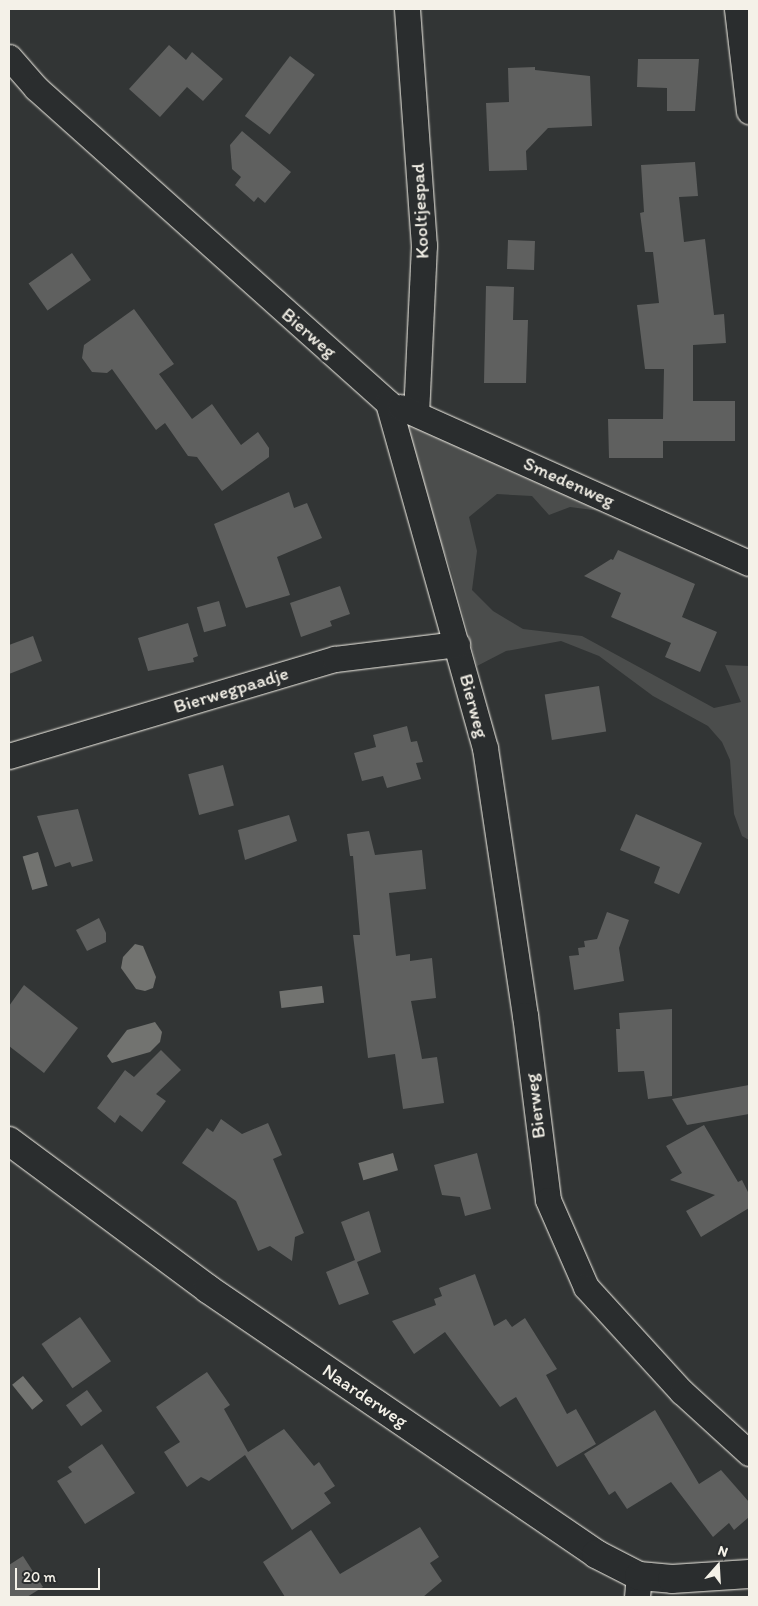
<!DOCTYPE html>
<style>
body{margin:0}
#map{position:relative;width:758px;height:1606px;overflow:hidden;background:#323535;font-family:Itim,sans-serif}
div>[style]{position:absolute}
.green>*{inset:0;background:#4b4d4c}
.water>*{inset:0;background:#727370;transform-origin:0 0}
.building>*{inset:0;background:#5f605f;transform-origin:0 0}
.roads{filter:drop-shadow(0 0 1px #f4f1e8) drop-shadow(0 0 1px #f4f1e8)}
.minor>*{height:25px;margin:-12.5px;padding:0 12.5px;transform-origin:12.5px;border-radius:12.5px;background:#2a2d2e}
.secondary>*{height:28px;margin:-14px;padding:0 14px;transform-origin:14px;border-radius:14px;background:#2a2d2e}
span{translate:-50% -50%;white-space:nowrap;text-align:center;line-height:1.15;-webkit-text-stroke:5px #2a2d2e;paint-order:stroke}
.street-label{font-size:19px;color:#f4f1e8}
.frame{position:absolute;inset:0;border:10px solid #f4f1e8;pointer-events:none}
.north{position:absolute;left:693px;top:1541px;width:50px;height:50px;-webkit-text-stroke:4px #2a2d2e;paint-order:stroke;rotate:19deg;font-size:14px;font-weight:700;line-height:20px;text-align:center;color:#f4f1e8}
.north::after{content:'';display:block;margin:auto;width:18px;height:22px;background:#f4f1e8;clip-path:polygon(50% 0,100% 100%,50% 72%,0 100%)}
.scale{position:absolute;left:15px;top:1568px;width:85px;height:22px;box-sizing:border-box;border:2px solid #f4f1e8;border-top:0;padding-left:6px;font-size:15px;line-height:18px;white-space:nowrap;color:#f4f1e8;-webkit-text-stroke:4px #2a2d2e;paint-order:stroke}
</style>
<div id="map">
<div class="green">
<i style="clip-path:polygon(407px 422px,616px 513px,570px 507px,549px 515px,532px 496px,497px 494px,469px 517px,477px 551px,472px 590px,493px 611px,523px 629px,582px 636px,714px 708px,741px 702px,725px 665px,749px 666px,749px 840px,742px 836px,734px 814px,730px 760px,722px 742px,708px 726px,653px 696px,599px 656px,561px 641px,506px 651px,477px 666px,451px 570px,407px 451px,402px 429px)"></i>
</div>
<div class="water">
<i style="left:38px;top:852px;width:35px;height:16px;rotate:74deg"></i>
<i style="clip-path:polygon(135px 944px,143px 946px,156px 977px,153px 988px,145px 991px,136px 989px,121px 968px,123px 957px)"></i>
<i style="left:322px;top:986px;width:17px;height:43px;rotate:83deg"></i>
<i style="clip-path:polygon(155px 1022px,162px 1032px,160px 1042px,150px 1052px,112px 1063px,107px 1056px,127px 1030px)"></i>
<i style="left:393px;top:1153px;width:18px;height:36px;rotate:74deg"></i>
<i style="left:23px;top:1376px;width:32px;height:14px;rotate:51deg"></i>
</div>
<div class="building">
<i style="clip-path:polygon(169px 45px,186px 60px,192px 52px,223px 79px,203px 101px,187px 87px,160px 117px,129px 89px)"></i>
<i style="left:290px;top:56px;width:31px;height:75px;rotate:37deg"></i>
<i style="clip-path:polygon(638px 59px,699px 59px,695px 111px,667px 111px,667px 88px,637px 87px)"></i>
<i style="clip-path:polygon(535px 67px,535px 70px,590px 76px,592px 126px,548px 128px,526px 151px,527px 170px,489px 171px,486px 103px,509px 102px,508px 68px)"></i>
<i style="clip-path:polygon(242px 131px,291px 172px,265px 203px,258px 197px,254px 202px,235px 185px,241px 177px,232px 169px,230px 145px)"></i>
<i style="clip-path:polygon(695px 162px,698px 196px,679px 197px,684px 242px,705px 239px,714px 315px,724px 314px,726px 343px,693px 345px,693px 401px,735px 401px,735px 441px,663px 441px,663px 458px,609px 458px,608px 419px,663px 419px,664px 369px,645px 369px,637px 305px,659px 303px,653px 252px,645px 252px,640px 213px,644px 212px,641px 165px)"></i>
<i style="left:508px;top:240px;width:27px;height:29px;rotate:2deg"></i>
<i style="left:72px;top:253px;width:33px;height:53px;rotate:55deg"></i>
<i style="clip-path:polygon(486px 286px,514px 287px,513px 320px,528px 320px,526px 383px,484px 383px)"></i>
<i style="clip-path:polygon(134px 309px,174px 364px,159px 374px,192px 419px,212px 404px,241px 445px,258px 432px,269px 448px,269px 457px,222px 491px,197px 457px,188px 456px,165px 423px,156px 430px,112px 369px,107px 373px,92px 372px,82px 358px,84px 345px)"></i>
<i style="clip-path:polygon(289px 492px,294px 508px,307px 503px,322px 538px,277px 557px,290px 595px,246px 608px,214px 524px)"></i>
<i style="clip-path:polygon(618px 550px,695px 584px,682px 617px,717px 632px,700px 672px,665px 657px,671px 643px,611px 617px,621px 593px,584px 576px,611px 559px,613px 560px)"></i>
<i style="clip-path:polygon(340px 586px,350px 614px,330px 621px,332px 626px,301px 637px,290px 603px)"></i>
<i style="left:219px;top:601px;width:26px;height:23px;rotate:74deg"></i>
<i style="clip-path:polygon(188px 623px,198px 656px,193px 658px,194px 662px,148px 671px,138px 638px)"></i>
<i style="clip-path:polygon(33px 636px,42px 661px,9px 674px,9px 645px)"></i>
<i style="left:599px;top:686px;width:46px;height:55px;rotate:81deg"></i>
<i style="clip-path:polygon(407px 726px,411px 742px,417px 741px,423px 762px,416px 763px,421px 779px,387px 788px,383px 776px,362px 781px,354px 753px,376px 747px,373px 735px)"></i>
<i style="left:223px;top:765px;width:42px;height:36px;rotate:75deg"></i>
<i style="clip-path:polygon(78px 809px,93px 861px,72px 867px,70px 862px,55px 867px,37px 816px)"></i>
<i style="clip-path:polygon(636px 814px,702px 843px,679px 894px,654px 883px,660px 867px,620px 850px)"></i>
<i style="clip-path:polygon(289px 815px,297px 841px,245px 860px,238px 830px)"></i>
<i style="clip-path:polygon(369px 831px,375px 855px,422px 850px,426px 889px,389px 893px,396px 956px,410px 954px,410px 961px,432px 958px,436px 998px,411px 1001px,422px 1059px,437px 1057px,444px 1103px,403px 1109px,395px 1054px,368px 1058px,353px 935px,360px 935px,353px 856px,350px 856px,347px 834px)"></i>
<i style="clip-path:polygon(607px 912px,629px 920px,619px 948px,624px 981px,574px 990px,569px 956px,579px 955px,578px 948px,585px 947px,584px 941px,597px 939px)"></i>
<i style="clip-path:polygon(99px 918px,106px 933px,106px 942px,87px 951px,76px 930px)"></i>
<i style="clip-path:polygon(24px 985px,78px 1028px,44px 1073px,9px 1046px,9px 1006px)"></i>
<i style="clip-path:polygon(672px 1009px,672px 1096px,648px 1099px,644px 1071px,618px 1072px,616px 1029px,620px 1029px,619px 1013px)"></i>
<i style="clip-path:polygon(161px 1050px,181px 1070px,156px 1094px,166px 1101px,142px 1132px,120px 1115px,115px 1123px,97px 1108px,125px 1070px,134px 1077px)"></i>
<i style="clip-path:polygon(749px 1085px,749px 1114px,687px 1125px,672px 1099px)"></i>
<i style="clip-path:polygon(221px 1119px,242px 1134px,268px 1123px,282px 1155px,273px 1159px,304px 1233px,295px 1237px,292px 1261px,270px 1246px,258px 1251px,236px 1201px,182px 1163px,207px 1128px,213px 1132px)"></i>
<i style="clip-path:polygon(704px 1125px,738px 1182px,742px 1180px,749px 1194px,749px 1208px,701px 1237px,686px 1211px,715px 1195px,670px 1180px,682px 1173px,666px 1146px)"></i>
<i style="clip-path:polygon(477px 1153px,491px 1209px,465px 1216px,460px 1197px,442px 1195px,434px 1165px)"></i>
<i style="clip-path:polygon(369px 1211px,381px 1252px,357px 1262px,369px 1294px,339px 1305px,326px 1272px,355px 1260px,341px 1222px)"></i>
<i style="clip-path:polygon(475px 1274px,494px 1326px,506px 1319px,512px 1327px,525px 1318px,557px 1369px,546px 1375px,567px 1414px,576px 1409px,596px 1444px,557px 1467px,516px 1397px,500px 1407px,445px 1332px,414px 1354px,392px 1321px,436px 1305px,434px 1299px,442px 1296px,439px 1288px)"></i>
<i style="left:80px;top:1317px;width:54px;height:47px;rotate:55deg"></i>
<i style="clip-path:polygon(207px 1372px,230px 1405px,224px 1409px,248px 1452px,284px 1429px,314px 1466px,319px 1462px,335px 1486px,324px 1493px,331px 1503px,292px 1530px,245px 1455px,209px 1481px,201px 1477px,187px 1487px,164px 1452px,180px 1442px,156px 1407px)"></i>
<i style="left:87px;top:1390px;width:26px;height:26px;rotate:54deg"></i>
<i style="clip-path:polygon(655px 1410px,699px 1484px,721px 1470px,749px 1502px,749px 1517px,734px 1530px,729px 1523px,713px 1537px,671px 1482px,627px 1509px,615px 1491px,609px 1495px,584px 1454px)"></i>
<i style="clip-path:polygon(102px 1444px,135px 1493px,85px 1524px,57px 1481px,72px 1472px,68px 1467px)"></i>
<i style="clip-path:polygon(420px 1527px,439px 1557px,430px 1563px,442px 1581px,423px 1597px,285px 1597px,263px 1562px,311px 1530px,340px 1574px)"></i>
<i style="clip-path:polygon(23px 1556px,43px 1587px,27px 1597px,9px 1597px,9px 1565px)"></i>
</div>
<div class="roads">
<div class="minor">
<i style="left:407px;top:9px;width:237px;rotate:85.9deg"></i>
<i style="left:424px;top:245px;width:168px;rotate:92.7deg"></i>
<i style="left:737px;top:9px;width:103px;rotate:83.3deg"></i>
<i style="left:9px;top:57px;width:41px;rotate:48.9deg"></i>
<i style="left:36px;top:88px;width:472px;rotate:41.8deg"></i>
<i style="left:388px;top:403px;width:358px;rotate:74.3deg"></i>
<i style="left:485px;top:748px;width:270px;rotate:81.5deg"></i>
<i style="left:525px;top:1015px;width:186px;rotate:82.9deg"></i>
<i style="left:548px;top:1200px;width:95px;rotate:66.4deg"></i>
<i style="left:586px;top:1287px;width:142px;rotate:47.6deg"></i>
<i style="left:682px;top:1392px;width:91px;rotate:42.3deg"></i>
<i style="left:400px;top:407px;width:382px;rotate:24.1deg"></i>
<i style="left:9px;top:756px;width:340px;rotate:-16.6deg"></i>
<i style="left:335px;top:659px;width:123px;rotate:-7deg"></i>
<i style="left:637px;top:1597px;width:21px;rotate:-85deg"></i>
</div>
<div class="secondary">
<i style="left:9px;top:1141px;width:248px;rotate:36.6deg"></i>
<i style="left:208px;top:1289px;width:470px;rotate:34.3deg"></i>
<i style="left:596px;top:1554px;width:48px;rotate:27.1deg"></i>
<i style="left:639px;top:1576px;width:33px;rotate:5deg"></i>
<i style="left:672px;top:1579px;width:77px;rotate:-3.7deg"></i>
</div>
</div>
<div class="street-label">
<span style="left:420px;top:211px;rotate:-93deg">Kooltjespad</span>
<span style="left:309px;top:333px;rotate:41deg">Bierweg</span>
<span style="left:569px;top:482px;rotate:24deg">Smedenweg</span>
<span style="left:231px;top:690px;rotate:-17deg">Bierwegpaadje</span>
<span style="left:474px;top:706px;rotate:75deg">Bierweg</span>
<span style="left:535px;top:1106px;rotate:-97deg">Bierweg</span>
<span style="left:365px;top:1396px;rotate:34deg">Naarderweg</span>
</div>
<div class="frame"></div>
<div class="north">N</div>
<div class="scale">20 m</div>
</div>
